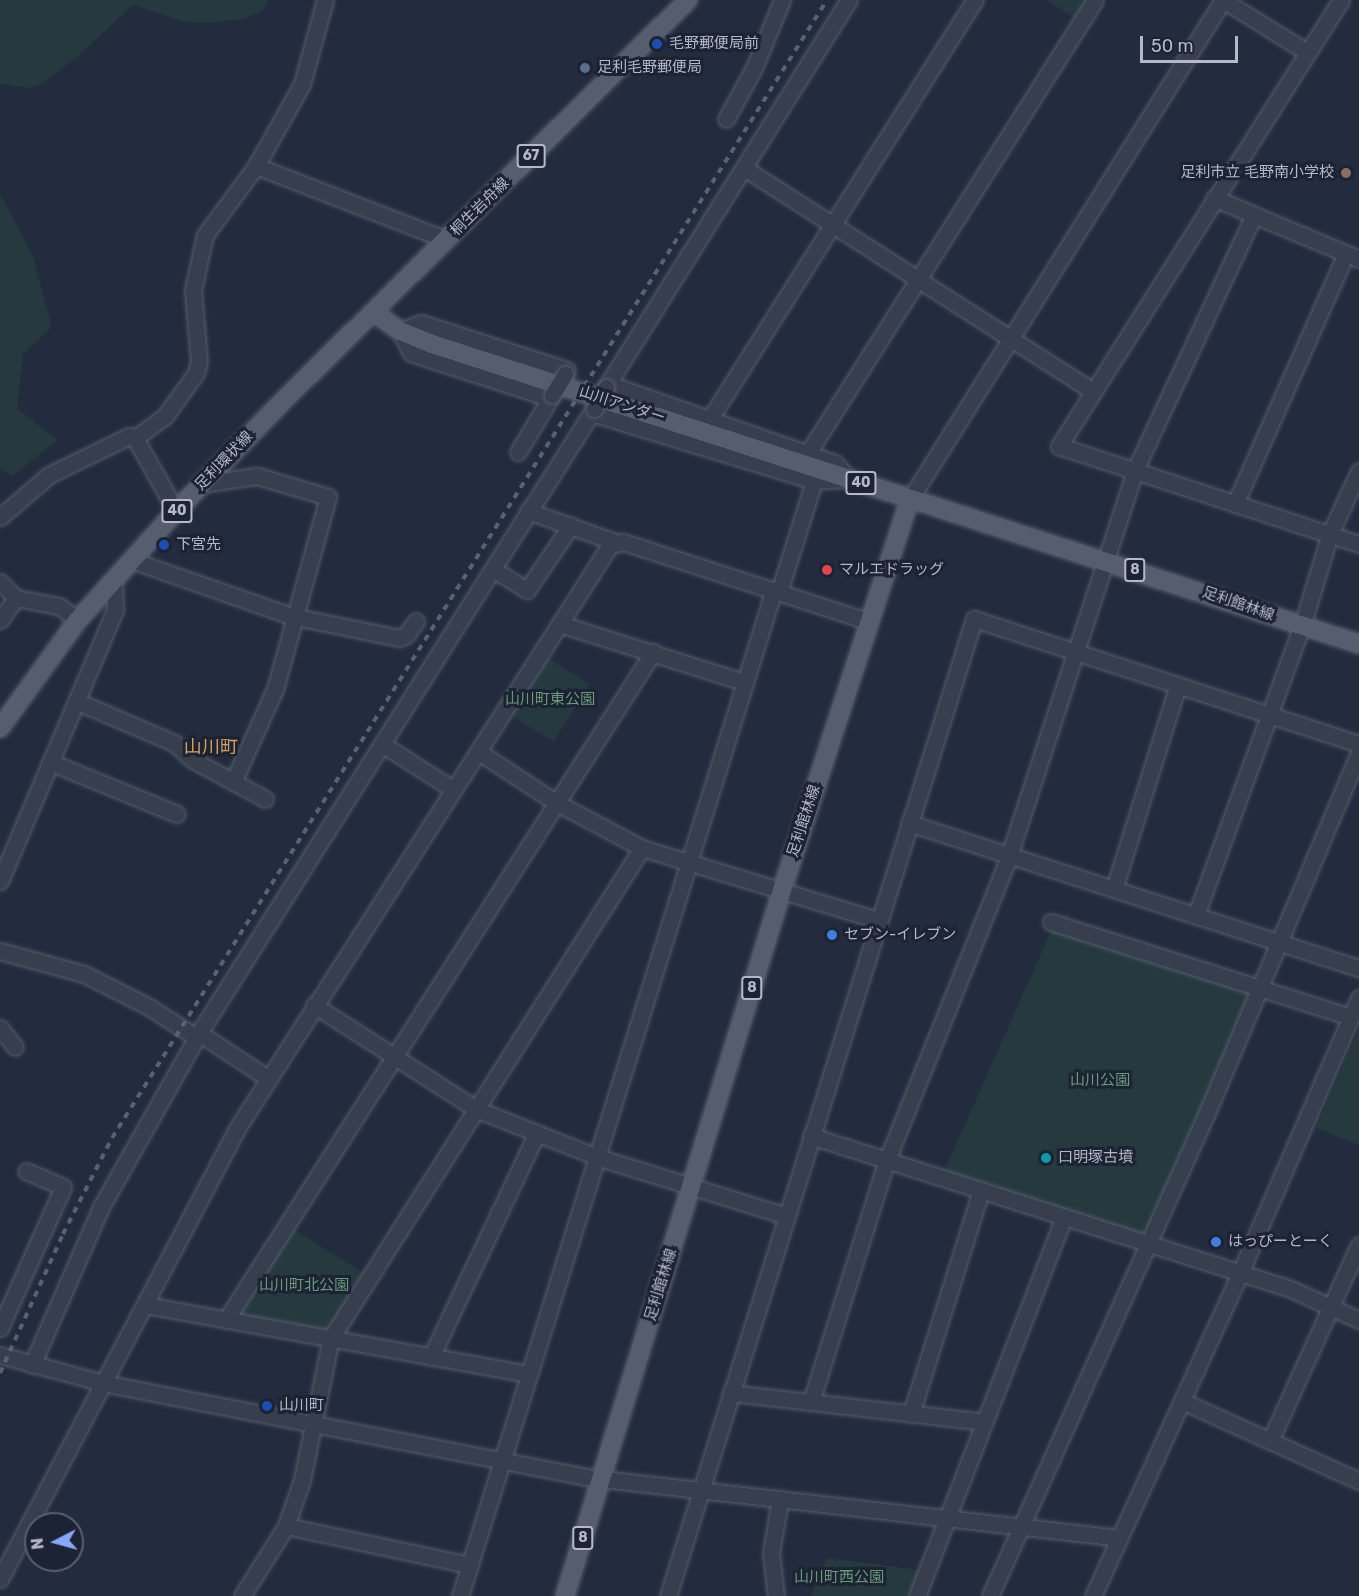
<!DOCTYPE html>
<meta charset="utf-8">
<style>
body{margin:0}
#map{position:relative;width:1359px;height:1596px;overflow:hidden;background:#232c3e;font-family:Rubik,"Noto Sans JP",sans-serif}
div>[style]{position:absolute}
.green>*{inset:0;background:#25393f;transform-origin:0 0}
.roads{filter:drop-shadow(0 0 2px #555c6c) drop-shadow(0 0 2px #555c6c)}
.minor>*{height:15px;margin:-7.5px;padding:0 7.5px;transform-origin:7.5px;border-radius:7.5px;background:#373e4e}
.major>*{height:18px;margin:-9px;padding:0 9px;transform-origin:9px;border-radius:9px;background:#555d6e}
.rail>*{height:4px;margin-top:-2px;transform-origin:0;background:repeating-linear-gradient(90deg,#596175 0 6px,transparent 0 12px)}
.bridges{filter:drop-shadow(0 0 2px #555c6c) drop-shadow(0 0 2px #555c6c)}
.minor-bridge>*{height:15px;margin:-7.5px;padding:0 7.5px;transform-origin:7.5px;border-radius:7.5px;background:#373e4e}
.dots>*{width:16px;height:16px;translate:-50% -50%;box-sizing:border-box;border:3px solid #1c2333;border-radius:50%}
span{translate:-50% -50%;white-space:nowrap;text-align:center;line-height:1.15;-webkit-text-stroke:6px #1c2333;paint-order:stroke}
.shield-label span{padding:2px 4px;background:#1c2333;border:2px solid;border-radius:4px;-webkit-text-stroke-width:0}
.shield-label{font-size:14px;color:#b3b9c9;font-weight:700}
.poi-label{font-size:15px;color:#b3b9c9}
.left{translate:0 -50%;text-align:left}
.right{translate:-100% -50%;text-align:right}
.street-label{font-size:15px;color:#b3b9c9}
.park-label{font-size:15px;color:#699b7a}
.quarter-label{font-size:18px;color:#d8a05f}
.north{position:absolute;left:24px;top:1512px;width:60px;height:60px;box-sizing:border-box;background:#1c2333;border:2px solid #585f6f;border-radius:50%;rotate:264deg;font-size:16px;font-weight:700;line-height:24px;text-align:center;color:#b3b9c9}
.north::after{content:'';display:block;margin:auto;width:21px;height:27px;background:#86a7fb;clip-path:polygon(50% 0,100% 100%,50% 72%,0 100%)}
.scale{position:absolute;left:1140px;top:36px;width:98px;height:27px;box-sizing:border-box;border:3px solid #b3b9c9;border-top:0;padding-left:8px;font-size:18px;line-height:21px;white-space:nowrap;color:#b3b9c9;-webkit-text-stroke:4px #1c2333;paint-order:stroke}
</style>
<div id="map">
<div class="green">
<i style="clip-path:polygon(0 0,269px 0,262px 11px,243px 19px,204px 23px,182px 21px,133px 5px,77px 57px,41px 84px,28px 88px,0 84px)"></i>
<i style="clip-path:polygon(1046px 0,1087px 0,1075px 18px)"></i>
<i style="clip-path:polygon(0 194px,32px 254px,52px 327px,23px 354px,17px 409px,58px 440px,12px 476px,0 469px)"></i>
<i style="left:548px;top:658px;width:49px;height:68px;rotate:32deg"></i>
<i style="clip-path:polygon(1052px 929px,1253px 992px,1148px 1230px,1139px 1236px,944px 1172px)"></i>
<i style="clip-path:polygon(1359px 1029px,1359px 1145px,1316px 1128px)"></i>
<i style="clip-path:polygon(290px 1227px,365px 1274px,328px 1332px,242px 1319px,236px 1311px)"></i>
<i style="clip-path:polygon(827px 1558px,920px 1570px,910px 1596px,811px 1596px)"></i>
</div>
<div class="roads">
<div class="minor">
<i style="left:1223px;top:0;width:99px;rotate:31.8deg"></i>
<i style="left:1341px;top:0;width:528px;rotate:122.3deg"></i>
<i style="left:1059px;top:446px;width:316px;rotate:18.1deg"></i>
<i style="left:726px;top:119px;width:58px;rotate:-61.2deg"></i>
<i style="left:754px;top:68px;width:74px;rotate:-67.6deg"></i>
<i style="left:256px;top:166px;width:205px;rotate:21.2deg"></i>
<i style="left:744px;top:168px;width:414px;rotate:32.6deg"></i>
<i style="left:1214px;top:198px;width:157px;rotate:22.8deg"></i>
<i style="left:609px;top:384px;width:239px;rotate:19.3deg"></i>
<i style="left:835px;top:463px;width:21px;rotate:49deg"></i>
<i style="left:606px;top:387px;width:457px;rotate:-57.9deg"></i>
<i style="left:550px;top:398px;width:146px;rotate:-162.1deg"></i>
<i style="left:411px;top:353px;width:25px;rotate:-117deg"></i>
<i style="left:400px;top:331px;width:22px;rotate:-21deg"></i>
<i style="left:421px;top:323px;width:153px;rotate:17.8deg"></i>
<i style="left:567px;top:370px;width:4px;rotate:117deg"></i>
<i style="left:592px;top:413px;width:232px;rotate:17deg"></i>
<i style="left:814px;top:481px;width:29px;rotate:-4deg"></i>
<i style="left:711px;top:417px;width:494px;rotate:-57.7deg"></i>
<i style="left:518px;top:452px;width:66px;rotate:-59.2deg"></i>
<i style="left:808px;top:453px;width:536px;rotate:-57.64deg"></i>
<i style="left:202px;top:484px;width:56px;rotate:-8.3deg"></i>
<i style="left:257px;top:476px;width:74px;rotate:16.5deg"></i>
<i style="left:328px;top:497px;width:199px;rotate:105.4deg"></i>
<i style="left:275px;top:689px;width:102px;rotate:114.3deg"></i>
<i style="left:910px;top:499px;width:589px;rotate:-57.9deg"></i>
<i style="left:1235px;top:504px;width:274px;rotate:-66.1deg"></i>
<i style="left:176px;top:511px;width:84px;rotate:-119.3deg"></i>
<i style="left:135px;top:438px;width:37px;rotate:-36deg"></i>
<i style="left:165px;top:416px;width:53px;rotate:-54.2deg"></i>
<i style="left:196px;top:373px;width:11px;rotate:-75deg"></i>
<i style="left:199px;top:362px;width:72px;rotate:-94.8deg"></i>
<i style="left:193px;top:290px;width:56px;rotate:-77.7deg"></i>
<i style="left:205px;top:235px;width:86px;rotate:-53.5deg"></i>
<i style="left:256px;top:166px;width:94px;rotate:-60.7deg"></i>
<i style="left:302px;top:84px;width:87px;rotate:-74.7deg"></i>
<i style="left:528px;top:511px;width:92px;rotate:19.6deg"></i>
<i style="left:0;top:517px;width:65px;rotate:-40.6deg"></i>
<i style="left:49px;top:475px;width:89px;rotate:-26deg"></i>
<i style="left:129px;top:436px;width:6px;rotate:18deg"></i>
<i style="left:131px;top:560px;width:170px;rotate:19.3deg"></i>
<i style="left:291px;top:616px;width:110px;rotate:11.5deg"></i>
<i style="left:399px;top:638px;width:8px;rotate:-23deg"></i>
<i style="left:406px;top:635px;width:17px;rotate:-54deg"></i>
<i style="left:493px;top:569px;width:40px;rotate:32deg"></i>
<i style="left:527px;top:590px;width:78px;rotate:-55.9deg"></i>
<i style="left:0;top:582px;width:23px;rotate:45deg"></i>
<i style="left:16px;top:598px;width:44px;rotate:10.5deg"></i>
<i style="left:59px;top:606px;width:24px;rotate:36deg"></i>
<i style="left:779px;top:592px;width:116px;rotate:-72.5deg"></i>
<i style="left:0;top:620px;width:27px;rotate:-54deg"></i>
<i style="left:560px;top:624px;width:193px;rotate:17.5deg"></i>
<i style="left:76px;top:701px;width:107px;rotate:23.2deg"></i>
<i style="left:174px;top:743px;width:25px;rotate:42deg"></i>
<i style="left:193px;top:760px;width:82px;rotate:28.4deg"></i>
<i style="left:382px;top:744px;width:85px;rotate:32.6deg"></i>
<i style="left:479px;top:752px;width:91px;rotate:33.3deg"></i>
<i style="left:555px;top:802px;width:98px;rotate:27.9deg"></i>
<i style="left:642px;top:848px;width:247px;rotate:17deg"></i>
<i style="left:50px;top:762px;width:137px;rotate:22.3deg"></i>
<i style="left:909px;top:823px;width:473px;rotate:17.9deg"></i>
<i style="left:0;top:881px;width:294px;rotate:-67deg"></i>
<i style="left:115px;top:610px;width:31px;rotate:-92deg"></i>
<i style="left:1114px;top:889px;width:214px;rotate:-72.6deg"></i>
<i style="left:1196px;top:915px;width:308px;rotate:-69.9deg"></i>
<i style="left:1302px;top:626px;width:96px;rotate:-73.1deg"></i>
<i style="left:1330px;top:534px;width:69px;rotate:-65.3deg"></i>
<i style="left:1051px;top:922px;width:314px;rotate:17.6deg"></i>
<i style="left:0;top:951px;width:87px;rotate:15.3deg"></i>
<i style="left:84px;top:974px;width:73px;rotate:26.9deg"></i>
<i style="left:149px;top:1007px;width:56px;rotate:32.6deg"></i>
<i style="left:314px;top:1005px;width:193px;rotate:32.7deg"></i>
<i style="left:476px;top:1109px;width:130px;rotate:21.6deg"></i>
<i style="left:597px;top:1157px;width:198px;rotate:17.3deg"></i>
<i style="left:0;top:1028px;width:24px;rotate:52deg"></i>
<i style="left:199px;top:1033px;width:84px;rotate:33.3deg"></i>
<i style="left:811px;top:1136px;width:504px;rotate:17.68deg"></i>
<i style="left:1291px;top:1289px;width:75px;rotate:24.5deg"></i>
<i style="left:145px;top:1305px;width:390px;rotate:10.2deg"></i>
<i style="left:226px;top:1320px;width:793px;rotate:-57.41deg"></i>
<i style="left:0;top:1328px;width:154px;rotate:-65.9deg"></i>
<i style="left:63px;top:1187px;width:40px;rotate:-156.6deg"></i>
<i style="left:0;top:1355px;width:107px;rotate:15.2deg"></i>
<i style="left:103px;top:1383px;width:491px;rotate:11deg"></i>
<i style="left:585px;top:1477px;width:538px;rotate:6.5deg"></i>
<i style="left:431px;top:1357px;width:248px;rotate:-64.7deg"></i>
<i style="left:32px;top:1365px;width:172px;rotate:-66.4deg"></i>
<i style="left:101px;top:1207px;width:200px;rotate:-60.6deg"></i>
<i style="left:199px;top:1033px;width:739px;rotate:-57.67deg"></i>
<i style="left:731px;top:1393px;width:255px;rotate:6.5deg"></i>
<i style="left:1182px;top:1401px;width:194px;rotate:24.3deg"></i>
<i style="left:811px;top:1402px;width:254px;rotate:-72.6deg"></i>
<i style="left:887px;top:1160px;width:328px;rotate:-68.1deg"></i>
<i style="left:1009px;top:856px;width:406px;rotate:-71.9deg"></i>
<i style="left:1135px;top:470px;width:281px;rotate:-65deg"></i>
<i style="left:911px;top:1414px;width:235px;rotate:-72.6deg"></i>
<i style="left:1270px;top:1441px;width:215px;rotate:-65.6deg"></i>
<i style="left:286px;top:1526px;width:188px;rotate:12deg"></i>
<i style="left:0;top:1579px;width:511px;rotate:-62.23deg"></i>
<i style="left:238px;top:1127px;width:691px;rotate:-57.41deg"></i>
<i style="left:610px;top:545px;width:13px;rotate:-13deg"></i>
<i style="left:623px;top:542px;width:257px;rotate:17.9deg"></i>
<i style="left:242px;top:1596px;width:83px;rotate:-57.8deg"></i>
<i style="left:286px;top:1526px;width:49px;rotate:-70.8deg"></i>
<i style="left:302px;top:1480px;width:145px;rotate:-78.5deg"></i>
<i style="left:331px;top:1338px;width:580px;rotate:-57.6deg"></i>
<i style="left:460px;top:1596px;width:1054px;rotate:-72.67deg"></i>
<i style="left:668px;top:1596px;width:1024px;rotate:-72.61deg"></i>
<i style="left:974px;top:619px;width:405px;rotate:18deg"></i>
<i style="left:776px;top:1596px;width:43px;rotate:-96.6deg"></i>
<i style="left:771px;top:1553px;width:55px;rotate:-80.5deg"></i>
<i style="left:917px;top:1596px;width:407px;rotate:-68.8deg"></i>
<i style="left:990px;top:1596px;width:527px;rotate:-65.82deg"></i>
<i style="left:1206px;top:1115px;width:394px;rotate:-67.1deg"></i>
<i style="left:1093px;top:1596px;width:355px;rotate:-65.5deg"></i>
<i style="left:1240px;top:1273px;width:300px;rotate:-66.6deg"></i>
</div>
<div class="major">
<i style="left:375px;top:313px;width:31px;rotate:36deg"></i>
<i style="left:400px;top:331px;width:35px;rotate:22deg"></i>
<i style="left:432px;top:344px;width:974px;rotate:17.93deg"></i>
<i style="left:0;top:728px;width:133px;rotate:-54.2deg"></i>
<i style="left:78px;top:620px;width:147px;rotate:-48deg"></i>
<i style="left:176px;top:511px;width:146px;rotate:-45.8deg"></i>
<i style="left:278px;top:406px;width:577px;rotate:-44.72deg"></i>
<i style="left:565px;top:1596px;width:739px;rotate:-72.91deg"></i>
<i style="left:782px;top:890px;width:411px;rotate:-71.9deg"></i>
</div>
</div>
<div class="rail">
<i style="left:0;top:1373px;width:153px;rotate:-65.6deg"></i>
<i style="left:63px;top:1234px;width:108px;rotate:-63deg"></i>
<i style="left:112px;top:1138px;width:1344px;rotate:-57.86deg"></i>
</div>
<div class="bridges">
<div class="minor-bridge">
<i style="left:552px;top:395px;width:25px;rotate:-58deg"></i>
<i style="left:594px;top:409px;width:25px;rotate:-61deg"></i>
</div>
</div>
<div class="dots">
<i style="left:657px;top:44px;background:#1a4fb4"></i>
<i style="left:585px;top:68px;background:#5c6f8a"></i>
<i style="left:1346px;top:173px;background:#8d6e63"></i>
<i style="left:164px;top:545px;background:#1a4fb4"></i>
<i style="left:827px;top:570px;background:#e0444e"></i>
<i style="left:832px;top:935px;background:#3f7fe0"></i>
<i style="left:1046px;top:1158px;background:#0f9aa8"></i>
<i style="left:1216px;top:1242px;background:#3f7fe0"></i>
<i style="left:267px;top:1406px;background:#1a4fb4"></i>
</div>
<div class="shield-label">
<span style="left:531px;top:156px">67</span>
<span style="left:861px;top:483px">40</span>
<span style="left:177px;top:511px">40</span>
<span style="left:1135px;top:570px">8</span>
<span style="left:752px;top:988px">8</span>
<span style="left:583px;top:1538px">8</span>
</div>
<div class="poi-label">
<span class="left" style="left:669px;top:44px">毛野郵便局前</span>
<span class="left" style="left:597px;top:68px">足利毛野郵便局</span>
<span class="right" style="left:1334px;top:173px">足利市立 毛野南小学校</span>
<span class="left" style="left:176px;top:545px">下宮先</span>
<span class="left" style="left:839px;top:570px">マルエドラッグ</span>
<span class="left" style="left:844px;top:935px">セブン-イレブン</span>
<span class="left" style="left:1058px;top:1158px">口明塚古墳</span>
<span class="left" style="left:1228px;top:1242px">はっぴーとーく</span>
<span class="left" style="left:279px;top:1406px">山川町</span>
</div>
<div class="street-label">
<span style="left:480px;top:207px;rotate:-45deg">桐生岩舟線</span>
<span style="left:622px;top:405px;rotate:18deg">山川アンダー</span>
<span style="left:224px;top:461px;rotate:-46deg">足利環状線</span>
<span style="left:1238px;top:604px;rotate:19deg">足利館林線</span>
<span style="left:804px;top:821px;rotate:-72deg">足利館林線</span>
<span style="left:661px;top:1285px;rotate:-73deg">足利館林線</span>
</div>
<div class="park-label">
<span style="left:550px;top:700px">山川町東公園</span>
<span style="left:1100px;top:1081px">山川公園</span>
<span style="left:304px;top:1286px">山川町北公園</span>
<span style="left:839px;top:1578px">山川町西公園</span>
</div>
<div class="quarter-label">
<span style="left:211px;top:747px">山川町</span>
</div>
<div class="north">N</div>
<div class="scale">50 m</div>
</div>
